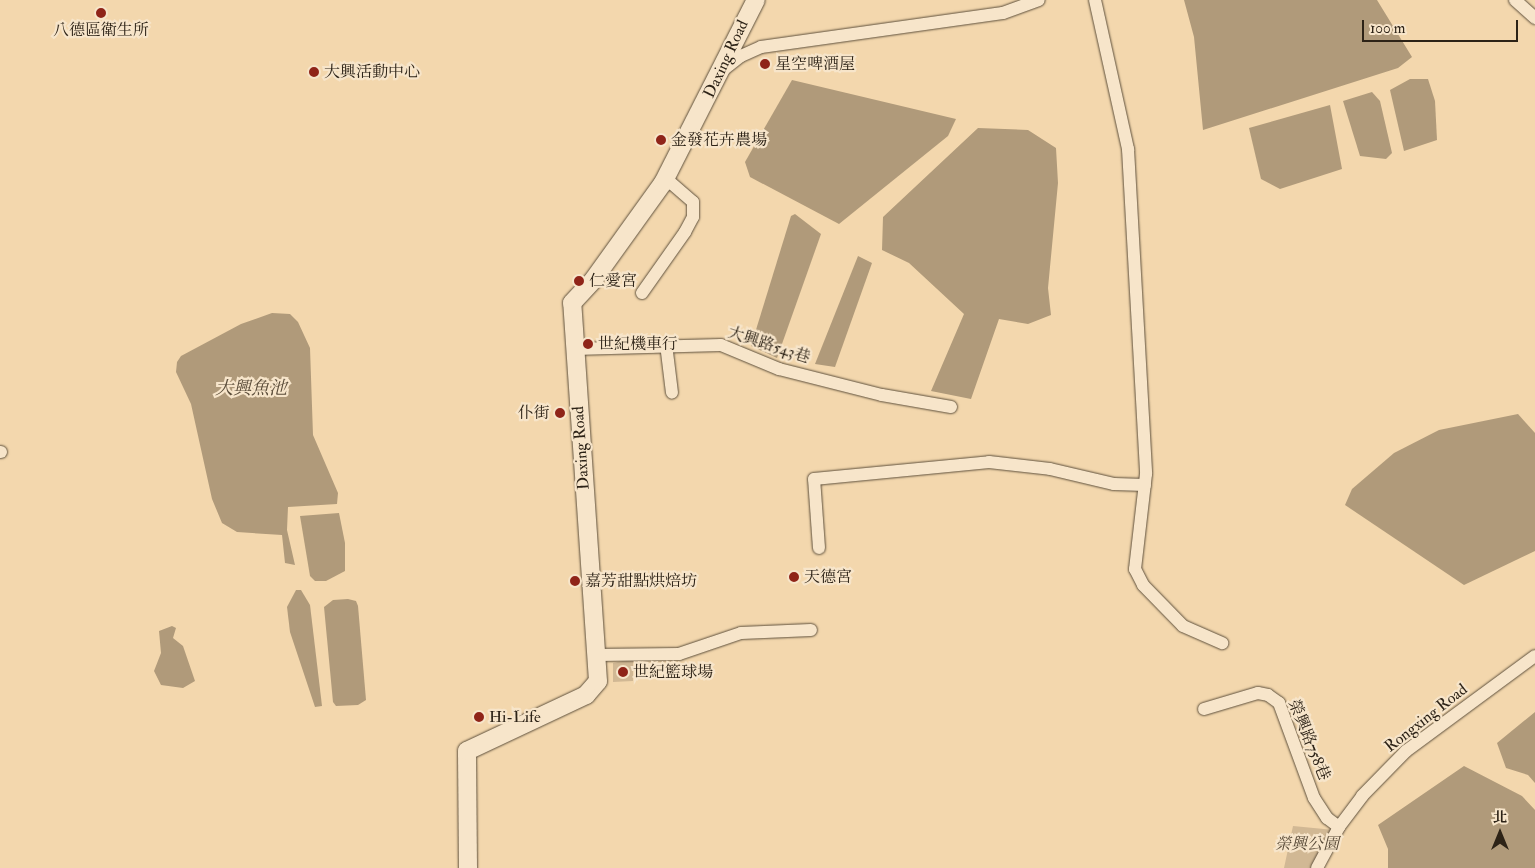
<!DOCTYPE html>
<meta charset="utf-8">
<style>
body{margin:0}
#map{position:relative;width:1535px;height:868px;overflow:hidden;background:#f3d7ad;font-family:"IM FELL Double Pica","Noto Serif TC",serif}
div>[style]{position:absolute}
.green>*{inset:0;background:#d1b894}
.water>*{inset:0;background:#b09a7a}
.roads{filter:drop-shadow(0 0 1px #5e503c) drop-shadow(0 0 1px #5e503c)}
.street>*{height:12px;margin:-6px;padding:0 6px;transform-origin:6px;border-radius:6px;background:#f7e5ca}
.secondary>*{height:18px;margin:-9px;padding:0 9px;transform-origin:9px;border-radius:9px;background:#f7e5ca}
.dots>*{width:14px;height:14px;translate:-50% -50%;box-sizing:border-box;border:2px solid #f7e5ca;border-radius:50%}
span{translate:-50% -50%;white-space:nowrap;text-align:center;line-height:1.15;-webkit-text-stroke:4.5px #f7e5ca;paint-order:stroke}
.poi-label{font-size:16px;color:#2d2317}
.left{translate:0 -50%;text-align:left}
.right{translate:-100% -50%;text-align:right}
.street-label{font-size:16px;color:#2d2317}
.park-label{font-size:16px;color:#564836;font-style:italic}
.water-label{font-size:18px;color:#5b4d3a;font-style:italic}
.north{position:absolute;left:1475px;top:808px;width:50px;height:50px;-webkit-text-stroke:4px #f7e5ca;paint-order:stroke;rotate:0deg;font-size:14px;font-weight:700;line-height:20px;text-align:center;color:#2d2317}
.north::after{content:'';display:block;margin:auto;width:18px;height:22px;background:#2d2317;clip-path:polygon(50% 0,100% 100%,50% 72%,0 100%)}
.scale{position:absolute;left:1362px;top:20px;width:156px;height:22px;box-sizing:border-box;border:2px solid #2d2317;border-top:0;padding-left:6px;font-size:15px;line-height:18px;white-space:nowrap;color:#2d2317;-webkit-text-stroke:4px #f7e5ca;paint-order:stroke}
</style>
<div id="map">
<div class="green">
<i style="clip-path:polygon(633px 659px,633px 681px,613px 682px,613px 663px)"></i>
<i style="clip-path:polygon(1293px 826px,1334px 830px,1313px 868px,1284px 868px)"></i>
</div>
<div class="water">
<i style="clip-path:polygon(1184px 0,1377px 0,1412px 57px,1398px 68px,1203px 130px,1194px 37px)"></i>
<i style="clip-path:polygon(1410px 79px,1428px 79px,1435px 101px,1437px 140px,1404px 151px,1390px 90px)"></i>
<i style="clip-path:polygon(792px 80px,956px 119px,948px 136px,839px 224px,750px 177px,745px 162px)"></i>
<i style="clip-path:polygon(1372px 92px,1380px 101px,1392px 153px,1386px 159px,1360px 156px,1343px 101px)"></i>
<i style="clip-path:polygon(1330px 105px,1342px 169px,1280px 189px,1261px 179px,1249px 128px)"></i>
<i style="clip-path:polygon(978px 128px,1028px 130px,1056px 148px,1058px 183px,1048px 288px,1051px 315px,1028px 324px,999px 319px,971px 399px,931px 391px,964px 314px,909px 263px,882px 250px,883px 217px)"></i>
<i style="clip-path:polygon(795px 214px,821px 234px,777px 358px,751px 346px,791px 216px)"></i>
<i style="clip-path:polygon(858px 256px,872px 263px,835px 367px,815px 364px)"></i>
<i style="clip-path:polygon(272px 313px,290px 314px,298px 322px,310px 348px,313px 435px,338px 493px,337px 504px,288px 507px,287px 530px,295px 565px,285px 563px,282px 535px,237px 532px,222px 523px,212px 499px,191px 404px,176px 372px,177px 362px,181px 356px,241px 324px)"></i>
<i style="clip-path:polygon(1518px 414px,1535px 433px,1535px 551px,1464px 585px,1345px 505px,1352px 489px,1394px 453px,1439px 430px)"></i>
<i style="clip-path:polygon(339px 513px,345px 543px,345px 571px,326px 581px,315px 581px,310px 576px,300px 516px)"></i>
<i style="clip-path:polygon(296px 590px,301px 590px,310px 605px,322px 706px,315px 707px,290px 632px,287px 607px)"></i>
<i style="clip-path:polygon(348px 599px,356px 601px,358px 606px,366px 700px,358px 705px,336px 706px,333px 702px,324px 607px,333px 600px)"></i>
<i style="clip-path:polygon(172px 626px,176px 628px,173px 638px,183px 646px,195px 681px,183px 688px,161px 685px,154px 671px,161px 653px,159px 631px)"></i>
<i style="clip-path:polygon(1535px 712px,1535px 783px,1528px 775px,1506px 768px,1497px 743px)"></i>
<i style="clip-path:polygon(1464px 766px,1522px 796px,1535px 810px,1535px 868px,1388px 868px,1388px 849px,1378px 825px)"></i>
</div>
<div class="roads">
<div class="street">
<i style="left:1095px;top:0;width:153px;rotate:77.5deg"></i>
<i style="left:1128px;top:149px;width:325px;rotate:86.8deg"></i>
<i style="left:1146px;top:474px;width:96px;rotate:96.6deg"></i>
<i style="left:1135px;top:569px;width:18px;rotate:63deg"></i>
<i style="left:1143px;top:585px;width:57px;rotate:45.7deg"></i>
<i style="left:1183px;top:626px;width:43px;rotate:23.6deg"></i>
<i style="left:1515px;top:0;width:27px;rotate:42deg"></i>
<i style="left:723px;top:70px;width:23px;rotate:-38deg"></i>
<i style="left:741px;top:56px;width:22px;rotate:-24deg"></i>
<i style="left:761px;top:47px;width:244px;rotate:-8deg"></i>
<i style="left:1003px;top:13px;width:38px;rotate:-20deg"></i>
<i style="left:642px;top:293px;width:75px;rotate:-54.8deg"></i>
<i style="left:685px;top:232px;width:17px;rotate:-62deg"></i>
<i style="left:693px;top:217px;width:15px;rotate:-90deg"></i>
<i style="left:693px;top:202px;width:37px;rotate:-139deg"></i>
<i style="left:666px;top:344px;width:49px;rotate:83deg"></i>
<i style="left:574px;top:349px;width:147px;rotate:-1.6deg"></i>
<i style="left:721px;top:345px;width:63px;rotate:22.5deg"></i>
<i style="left:779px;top:369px;width:106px;rotate:14.2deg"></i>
<i style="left:882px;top:395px;width:70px;rotate:9.9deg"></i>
<i style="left:0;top:452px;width:1px"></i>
<i style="left:819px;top:548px;width:69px;rotate:-94.1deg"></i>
<i style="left:814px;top:479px;width:176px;rotate:-5.5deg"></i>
<i style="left:989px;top:462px;width:61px;rotate:6.5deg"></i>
<i style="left:1050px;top:469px;width:66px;rotate:13.2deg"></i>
<i style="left:1114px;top:484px;width:31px;rotate:2deg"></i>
<i style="left:596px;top:655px;width:83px;rotate:-0.7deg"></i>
<i style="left:679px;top:654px;width:65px;rotate:-18.7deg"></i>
<i style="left:741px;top:633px;width:70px;rotate:-2.5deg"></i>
<i style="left:1204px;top:709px;width:56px;rotate:-16.5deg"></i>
<i style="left:1258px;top:693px;width:10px;rotate:11deg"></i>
<i style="left:1268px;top:695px;width:14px;rotate:36deg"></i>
<i style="left:1279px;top:703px;width:101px;rotate:69.8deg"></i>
<i style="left:1314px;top:798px;width:24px;rotate:57deg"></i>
<i style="left:1327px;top:818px;width:15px;rotate:37deg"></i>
<i style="left:1317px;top:868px;width:47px;rotate:-61.8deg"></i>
<i style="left:1339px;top:827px;width:39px;rotate:-53deg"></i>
<i style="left:1362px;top:796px;width:63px;rotate:-45.6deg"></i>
<i style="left:1406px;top:751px;width:160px;rotate:-36.4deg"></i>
</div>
<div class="secondary">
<i style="left:468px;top:868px;width:117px;rotate:-90.5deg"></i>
<i style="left:467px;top:751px;width:132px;rotate:-25.2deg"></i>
<i style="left:586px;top:695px;width:18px;rotate:-49deg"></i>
<i style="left:598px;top:681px;width:379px;rotate:-93.9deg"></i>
<i style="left:572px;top:303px;width:33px;rotate:-47deg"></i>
<i style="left:594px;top:279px;width:118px;rotate:-54.3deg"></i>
<i style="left:663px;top:183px;width:205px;rotate:-63.1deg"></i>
</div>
</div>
<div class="dots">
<i style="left:101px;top:13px;background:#8f2418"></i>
<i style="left:765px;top:64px;background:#8f2418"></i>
<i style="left:314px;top:72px;background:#8f2418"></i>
<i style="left:661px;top:140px;background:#8f2418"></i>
<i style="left:579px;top:281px;background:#8f2418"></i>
<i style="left:588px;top:344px;background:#8f2418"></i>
<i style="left:560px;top:413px;background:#8f2418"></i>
<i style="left:794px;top:577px;background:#8f2418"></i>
<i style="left:575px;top:581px;background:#8f2418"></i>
<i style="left:623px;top:672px;background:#8f2418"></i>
<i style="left:479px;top:717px;background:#8f2418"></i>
</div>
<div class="poi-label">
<span style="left:101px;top:30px">八德區衛生所</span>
<span class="left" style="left:775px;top:64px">星空啤酒屋</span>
<span class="left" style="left:324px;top:72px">大興活動中心</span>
<span class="left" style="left:671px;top:140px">金發花卉農場</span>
<span class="left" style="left:589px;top:281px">仁愛宮</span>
<span class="left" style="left:598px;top:344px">世紀機車行</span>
<span class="right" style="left:550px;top:413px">仆街</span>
<span class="left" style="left:804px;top:577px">天德宮</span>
<span class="left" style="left:585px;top:581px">嘉芳甜點烘焙坊</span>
<span class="left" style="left:633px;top:672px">世紀籃球場</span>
<span class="left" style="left:489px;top:717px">Hi-Life</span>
</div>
<div class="street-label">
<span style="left:726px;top:59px;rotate:-65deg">Daxing Road</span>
<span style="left:769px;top:345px;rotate:18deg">大興路543巷</span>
<span style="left:581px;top:448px;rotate:-94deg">Daxing Road</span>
<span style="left:1426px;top:718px;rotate:-38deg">Rongxing Road</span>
<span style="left:1309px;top:740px;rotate:68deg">榮興路758巷</span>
</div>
<div class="park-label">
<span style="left:1307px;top:844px">榮興公園</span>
</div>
<div class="water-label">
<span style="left:251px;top:389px">大興魚池</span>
</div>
<div class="north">北</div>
<div class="scale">100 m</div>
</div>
